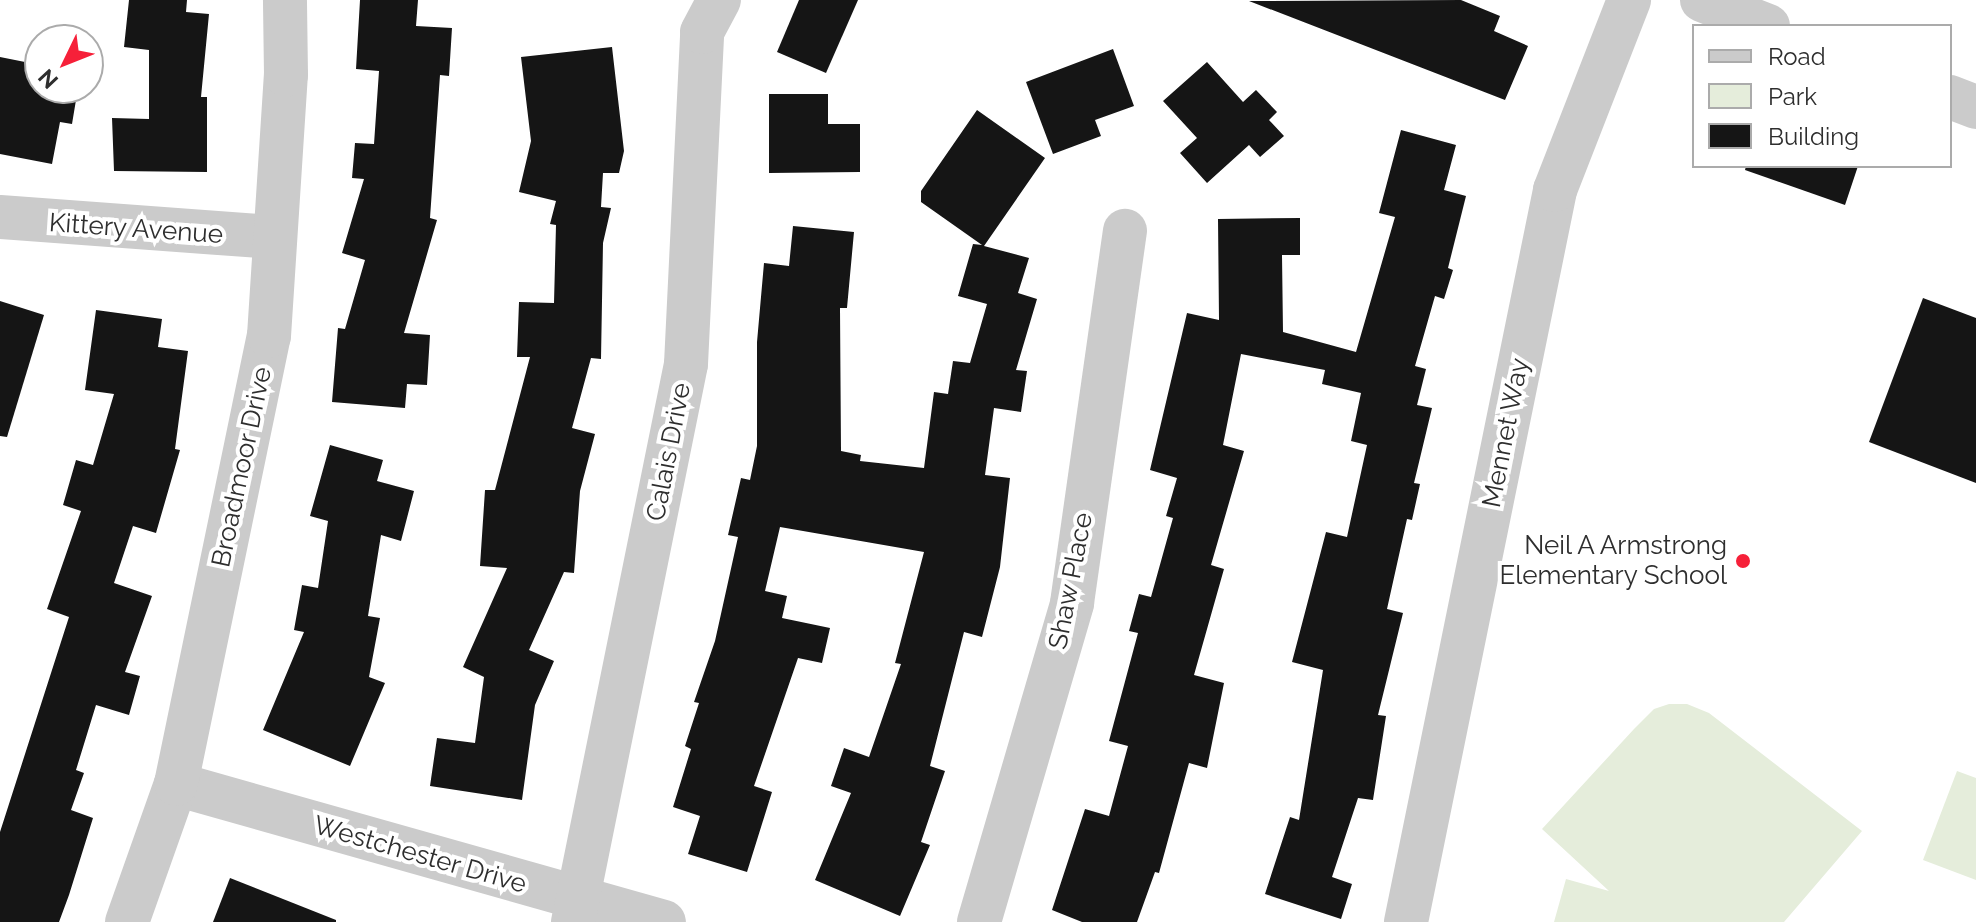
<!DOCTYPE html>
<style>
body{margin:0}
#map{position:relative;width:1976px;height:922px;overflow:hidden;background:#fff;font-family:Raleway,sans-serif}
div>[style]{position:absolute}
.green>*{inset:0;background:#e5eddb}
.building>*{inset:0;background:#151515}
.minor>*{height:44px;margin:-22px;padding:0 22px;transform-origin:22px;border-radius:22px;background:#cbcbcb}
.dots>*{width:22px;height:22px;translate:-50% -50%;box-sizing:border-box;border:4px solid #fff;border-radius:50%}
span{translate:-50% -50%;white-space:nowrap;text-align:center;line-height:1.15;-webkit-text-stroke:8px #fff;paint-order:stroke}
.street-label{font-size:26px;color:#2e2e2e}
.poi-label{font-size:26px;color:#2e2e2e}
.right{translate:-100% -50%;text-align:right}
.legend{position:absolute;left:1692px;top:24px;width:260px;height:144px;box-sizing:border-box;background:#fff;border:2px solid #ababab;margin:0;padding:10px 14px;list-style:none;font-size:24px;color:#2e2e2e}
.legend li{display:flex;align-items:center;gap:16px;height:40px}
.legend b{width:40px;border:2px solid #ababab}
.north{position:absolute;left:24px;top:24px;width:80px;height:80px;box-sizing:border-box;background:#fff;border:2px solid #ababab;border-radius:50%;rotate:227deg;font-size:22px;font-weight:700;line-height:32px;text-align:center;color:#2e2e2e}
.north::after{content:'';display:block;margin:auto;width:28px;height:36px;background:#f62039;clip-path:polygon(50% 0,100% 100%,50% 72%,0 100%)}
</style>
<div id="map">
<div class="green">
<i style="clip-path:polygon(1669px 704px,1687px 704px,1709px 713px,1862px 831px,1784px 922px,1554px 922px,1566px 879px,1609px 891px,1542px 829px,1634px 729px,1654px 709px)"></i>
<i style="clip-path:polygon(1957px 771px,1976px 778px,1976px 880px,1923px 860px)"></i>
</div>
<div class="building">
<i style="clip-path:polygon(129px 0,187px 0,186px 12px,209px 14px,201px 97px,207px 97px,207px 172px,114px 171px,112px 118px,149px 119px,149px 50px,124px 47px)"></i>
<i style="clip-path:polygon(360px 0,418px 0,416px 26px,452px 28px,449px 76px,440px 75px,430px 218px,437px 220px,404px 333px,430px 335px,427px 385px,407px 384px,405px 408px,332px 402px,338px 328px,345px 329px,365px 260px,342px 253px,364px 179px,352px 178px,355px 143px,374px 144px,379px 71px,356px 69px)"></i>
<i style="clip-path:polygon(799px 0,858px 0,826px 73px,777px 52px)"></i>
<i style="clip-path:polygon(1461px 0,1500px 16px,1494px 31px,1528px 46px,1505px 100px,1249px 1px)"></i>
<i style="clip-path:polygon(612px 47px,624px 151px,619px 173px,603px 173px,601px 207px,611px 208px,603px 243px,601px 359px,591px 358px,572px 428px,595px 434px,580px 491px,574px 573px,564px 572px,529px 650px,554px 661px,535px 705px,522px 800px,430px 786px,437px 738px,475px 743px,484px 677px,463px 667px,507px 568px,480px 566px,485px 490px,495px 490px,530px 357px,517px 357px,519px 302px,554px 303px,556px 225px,550px 224px,556px 201px,519px 192px,531px 141px,521px 57px)"></i>
<i style="clip-path:polygon(1113px 49px,1134px 106px,1095px 120px,1101px 136px,1053px 154px,1026px 82px)"></i>
<i style="clip-path:polygon(0 57px,40px 65px,40px 88px,78px 88px,72px 124px,60px 122px,52px 164px,0 154px)"></i>
<i style="clip-path:polygon(1207px 62px,1243px 102px,1256px 90px,1277px 112px,1269px 120px,1284px 136px,1260px 157px,1249px 145px,1207px 183px,1180px 153px,1197px 138px,1163px 101px)"></i>
<i style="clip-path:polygon(769px 94px,828px 94px,828px 124px,860px 124px,860px 172px,769px 173px)"></i>
<i style="clip-path:polygon(977px 110px,1045px 158px,984px 246px,1029px 258px,1018px 293px,1037px 299px,1016px 370px,1027px 371px,1021px 412px,994px 408px,985px 475px,1010px 478px,1000px 567px,982px 637px,964px 632px,930px 766px,945px 771px,921px 842px,930px 845px,900px 916px,815px 880px,851px 793px,831px 786px,844px 748px,869px 757px,901px 664px,895px 663px,924px 552px,780px 527px,765px 591px,787px 596px,782px 618px,830px 628px,822px 663px,798px 658px,754px 786px,772px 792px,747px 872px,688px 854px,700px 816px,673px 807px,691px 749px,685px 746px,699px 703px,694px 702px,715px 641px,738px 537px,728px 535px,741px 478px,750px 480px,757px 446px,757px 342px,764px 263px,789px 266px,793px 226px,854px 232px,847px 308px,840px 308px,841px 451px,861px 455px,860px 461px,924px 468px,934px 392px,948px 394px,953px 361px,970px 363px,987px 304px,958px 296px,973px 244px,982px 245px,921px 202px,921px 191px)"></i>
<i style="clip-path:polygon(1401px 130px,1456px 145px,1444px 190px,1466px 196px,1448px 268px,1453px 270px,1444px 299px,1435px 296px,1415px 366px,1426px 369px,1417px 405px,1432px 408px,1414px 483px,1420px 484px,1412px 520px,1407px 519px,1387px 609px,1403px 613px,1378px 715px,1386px 716px,1373px 800px,1358px 798px,1332px 877px,1352px 884px,1341px 919px,1265px 894px,1290px 817px,1299px 820px,1323px 670px,1292px 662px,1326px 532px,1347px 537px,1367px 445px,1351px 441px,1361px 393px,1322px 384px,1325px 370px,1241px 354px,1223px 445px,1244px 451px,1211px 565px,1224px 569px,1194px 675px,1224px 683px,1207px 768px,1189px 763px,1159px 873px,1155px 872px,1137px 922px,1082px 922px,1052px 910px,1085px 809px,1109px 816px,1128px 746px,1109px 741px,1138px 633px,1129px 631px,1139px 594px,1151px 597px,1173px 518px,1166px 516px,1177px 478px,1150px 470px,1187px 313px,1219px 320px,1218px 219px,1300px 218px,1300px 255px,1282px 255px,1283px 332px,1356px 352px,1395px 217px,1379px 213px)"></i>
<i style="clip-path:polygon(1746px 166px,1858px 166px,1845px 205px,1745px 170px)"></i>
<i style="clip-path:polygon(1923px 298px,1976px 318px,1976px 483px,1869px 442px)"></i>
<i style="clip-path:polygon(0 301px,44px 315px,7px 437px,0 436px)"></i>
<i style="clip-path:polygon(96px 310px,162px 319px,158px 347px,188px 351px,175px 449px,180px 450px,156px 533px,133px 526px,114px 583px,152px 596px,125px 672px,140px 676px,129px 715px,96px 705px,76px 770px,84px 773px,71px 810px,93px 818px,69px 895px,59px 922px,0 922px,0 832px,69px 617px,47px 609px,81px 511px,63px 505px,76px 460px,93px 465px,114px 394px,85px 390px)"></i>
<i style="clip-path:polygon(330px 445px,383px 460px,377px 481px,414px 491px,401px 541px,381px 535px,368px 616px,380px 618px,369px 677px,385px 683px,350px 766px,263px 730px,304px 632px,294px 630px,302px 585px,318px 588px,328px 521px,310px 516px)"></i>
<i style="clip-path:polygon(230px 878px,336px 920px,336px 922px,213px 922px)"></i>
</div>
<div class="minor">
<i style="left:1702px;top:0;width:71px;rotate:21.5deg"></i>
<i style="left:1950px;top:97px;width:28px;rotate:21deg"></i>
<i style="left:0;top:217px;width:274px;rotate:4.2deg"></i>
<i style="left:176px;top:784px;width:507px;rotate:15.79deg"></i>
<i style="left:127px;top:922px;width:146px;rotate:-70.5deg"></i>
<i style="left:176px;top:784px;width:458px;rotate:-78.3deg"></i>
<i style="left:269px;top:336px;width:262px;rotate:-86.3deg"></i>
<i style="left:286px;top:75px;width:75px;rotate:-90.8deg"></i>
<i style="left:573px;top:922px;width:569px;rotate:-78.55deg"></i>
<i style="left:686px;top:364px;width:332px;rotate:-87.2deg"></i>
<i style="left:702px;top:32px;width:36px;rotate:-62deg"></i>
<i style="left:979px;top:922px;width:332px;rotate:-73.7deg"></i>
<i style="left:1072px;top:603px;width:376px;rotate:-81.9deg"></i>
<i style="left:1406px;top:922px;width:747px;rotate:-78.49deg"></i>
<i style="left:1555px;top:190px;width:204px;rotate:-68.7deg"></i>
</div>
<div class="dots">
<i style="left:1743px;top:561px;background:#f62039"></i>
</div>
<div class="street-label">
<span style="left:136px;top:229px;rotate:4deg">Kittery Avenue</span>
<span style="left:1506px;top:433px;rotate:-79deg">Mennet Way</span>
<span style="left:669px;top:452px;rotate:-79deg">Calais Drive</span>
<span style="left:242px;top:467px;rotate:-78deg">Broadmoor Drive</span>
<span style="left:1071px;top:581px;rotate:-79deg">Shaw Place</span>
<span style="left:420px;top:855px;rotate:16deg">Westchester Drive</span>
</div>
<div class="poi-label">
<span class="right" style="left:1727px;top:561px">Neil A Armstrong<br>Elementary School</span>
</div>
<ul class="legend">
<li><b style="height:10px;background:#cbcbcb"></b>Road</li>
<li><b style="height:22px;background:#e5eddb"></b>Park</li>
<li><b style="height:22px;background:#151515"></b>Building</li>
</ul>
<div class="north">N</div>
</div>
